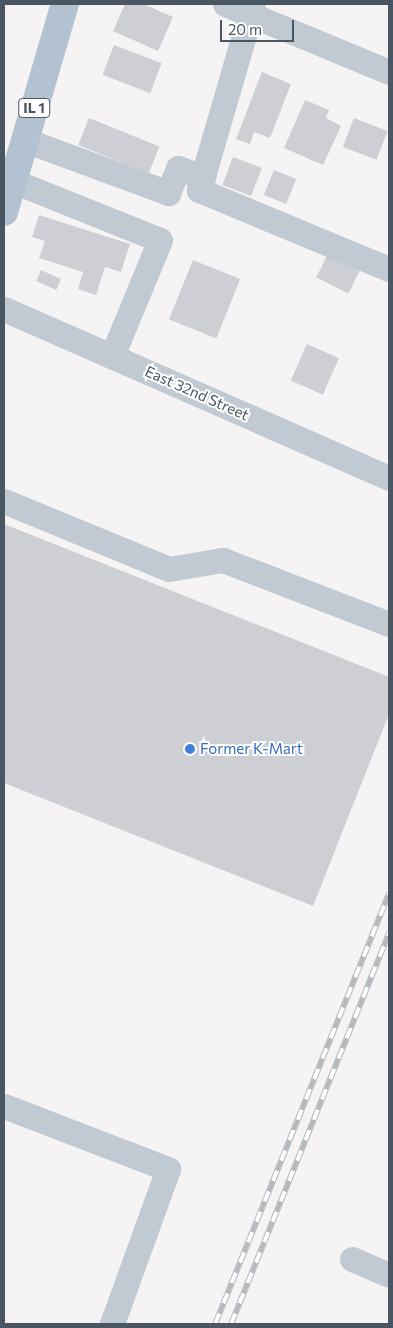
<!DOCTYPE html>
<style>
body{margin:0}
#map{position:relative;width:393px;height:1328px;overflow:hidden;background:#f5f3f3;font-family:Commissioner,sans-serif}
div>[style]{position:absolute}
.building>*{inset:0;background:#cdcfd5;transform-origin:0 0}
.minor>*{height:25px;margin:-12.5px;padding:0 12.5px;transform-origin:12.5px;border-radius:12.5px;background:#c1cad2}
.major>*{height:28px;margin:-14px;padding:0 14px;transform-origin:14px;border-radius:14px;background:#b3c2d1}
.rail>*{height:5.5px;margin-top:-2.75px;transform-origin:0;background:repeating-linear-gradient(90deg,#fff 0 11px,#b5b8bd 0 22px);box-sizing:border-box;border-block:1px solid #b5b8bd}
.dots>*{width:14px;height:14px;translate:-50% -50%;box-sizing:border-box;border:2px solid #fff;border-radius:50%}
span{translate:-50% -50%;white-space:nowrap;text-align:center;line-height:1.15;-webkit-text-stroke:4px #fff;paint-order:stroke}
.shield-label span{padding:1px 4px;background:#fff;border:1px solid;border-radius:4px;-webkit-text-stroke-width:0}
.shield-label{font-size:14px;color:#4a5661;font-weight:700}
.street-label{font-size:15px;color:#4a5661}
.shop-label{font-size:15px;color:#366cbe}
.left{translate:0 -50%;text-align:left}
.frame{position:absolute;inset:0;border:5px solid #4a5661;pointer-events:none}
.scale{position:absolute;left:220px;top:20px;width:74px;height:22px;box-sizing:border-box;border:2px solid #4a5661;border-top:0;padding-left:6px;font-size:15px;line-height:18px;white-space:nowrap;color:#4a5661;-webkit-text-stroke:4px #fff;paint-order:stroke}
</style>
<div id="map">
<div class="building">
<i style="clip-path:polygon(125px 4px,143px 4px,173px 17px,158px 51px,113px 31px)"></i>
<i style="left:114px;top:45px;width:51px;height:32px;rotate:21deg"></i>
<i style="clip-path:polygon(262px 72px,291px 84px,270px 138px,254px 132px,250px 144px,236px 139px)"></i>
<i style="clip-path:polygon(305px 100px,329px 110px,326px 118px,341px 126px,323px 165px,284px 148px)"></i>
<i style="left:89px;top:118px;width:76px;height:29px;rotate:22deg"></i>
<i style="left:354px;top:118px;width:36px;height:31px;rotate:21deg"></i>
<i style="left:233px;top:157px;width:31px;height:30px;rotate:21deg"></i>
<i style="left:274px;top:170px;width:24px;height:27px;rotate:22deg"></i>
<i style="clip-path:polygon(39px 215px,130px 244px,121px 272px,105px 267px,96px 295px,78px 289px,83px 272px,39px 258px,45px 241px,32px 237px)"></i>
<i style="left:328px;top:254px;width:36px;height:26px;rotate:27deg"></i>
<i style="left:193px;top:260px;width:51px;height:64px;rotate:22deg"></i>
<i style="left:41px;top:270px;width:22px;height:12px;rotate:24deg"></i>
<i style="left:307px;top:344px;width:35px;height:40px;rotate:24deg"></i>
<i style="clip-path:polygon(4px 524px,389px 677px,389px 714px,313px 906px,4px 783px)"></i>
</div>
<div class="minor">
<i style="left:225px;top:4px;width:178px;rotate:22.5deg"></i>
<i style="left:253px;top:4px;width:194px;rotate:106.2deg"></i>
<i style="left:199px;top:190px;width:206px;rotate:22.6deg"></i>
<i style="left:25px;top:140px;width:153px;rotate:20.3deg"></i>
<i style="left:168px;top:193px;width:27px;rotate:-68deg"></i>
<i style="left:178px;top:168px;width:27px;rotate:20deg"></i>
<i style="left:13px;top:181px;width:158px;rotate:21.9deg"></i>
<i style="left:160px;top:240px;width:126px;rotate:112.5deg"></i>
<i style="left:4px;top:309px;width:420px;rotate:23.7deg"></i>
<i style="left:4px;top:501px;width:178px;rotate:22.4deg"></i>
<i style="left:169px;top:569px;width:55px;rotate:-9.5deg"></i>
<i style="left:223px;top:560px;width:178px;rotate:21.1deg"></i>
<i style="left:4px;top:1106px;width:176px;rotate:21deg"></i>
<i style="left:168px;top:1169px;width:165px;rotate:109.9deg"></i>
<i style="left:352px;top:1259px;width:40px;rotate:23.4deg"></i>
</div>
<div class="major">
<i style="left:4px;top:212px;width:217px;rotate:-73.7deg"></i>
</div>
<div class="rail">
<i style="left:215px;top:1324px;width:465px;rotate:-68deg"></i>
<i style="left:231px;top:1324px;width:422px;rotate:-68deg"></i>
</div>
<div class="dots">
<i style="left:190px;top:749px;background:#3f7fe0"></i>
</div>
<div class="shield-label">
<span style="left:34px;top:108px">IL 1</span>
</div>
<div class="street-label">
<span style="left:197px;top:393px;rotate:24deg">East 32nd Street</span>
</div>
<div class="shop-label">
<span class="left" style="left:200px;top:749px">Former K-Mart</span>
</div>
<div class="frame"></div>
<div class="scale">20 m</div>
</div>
